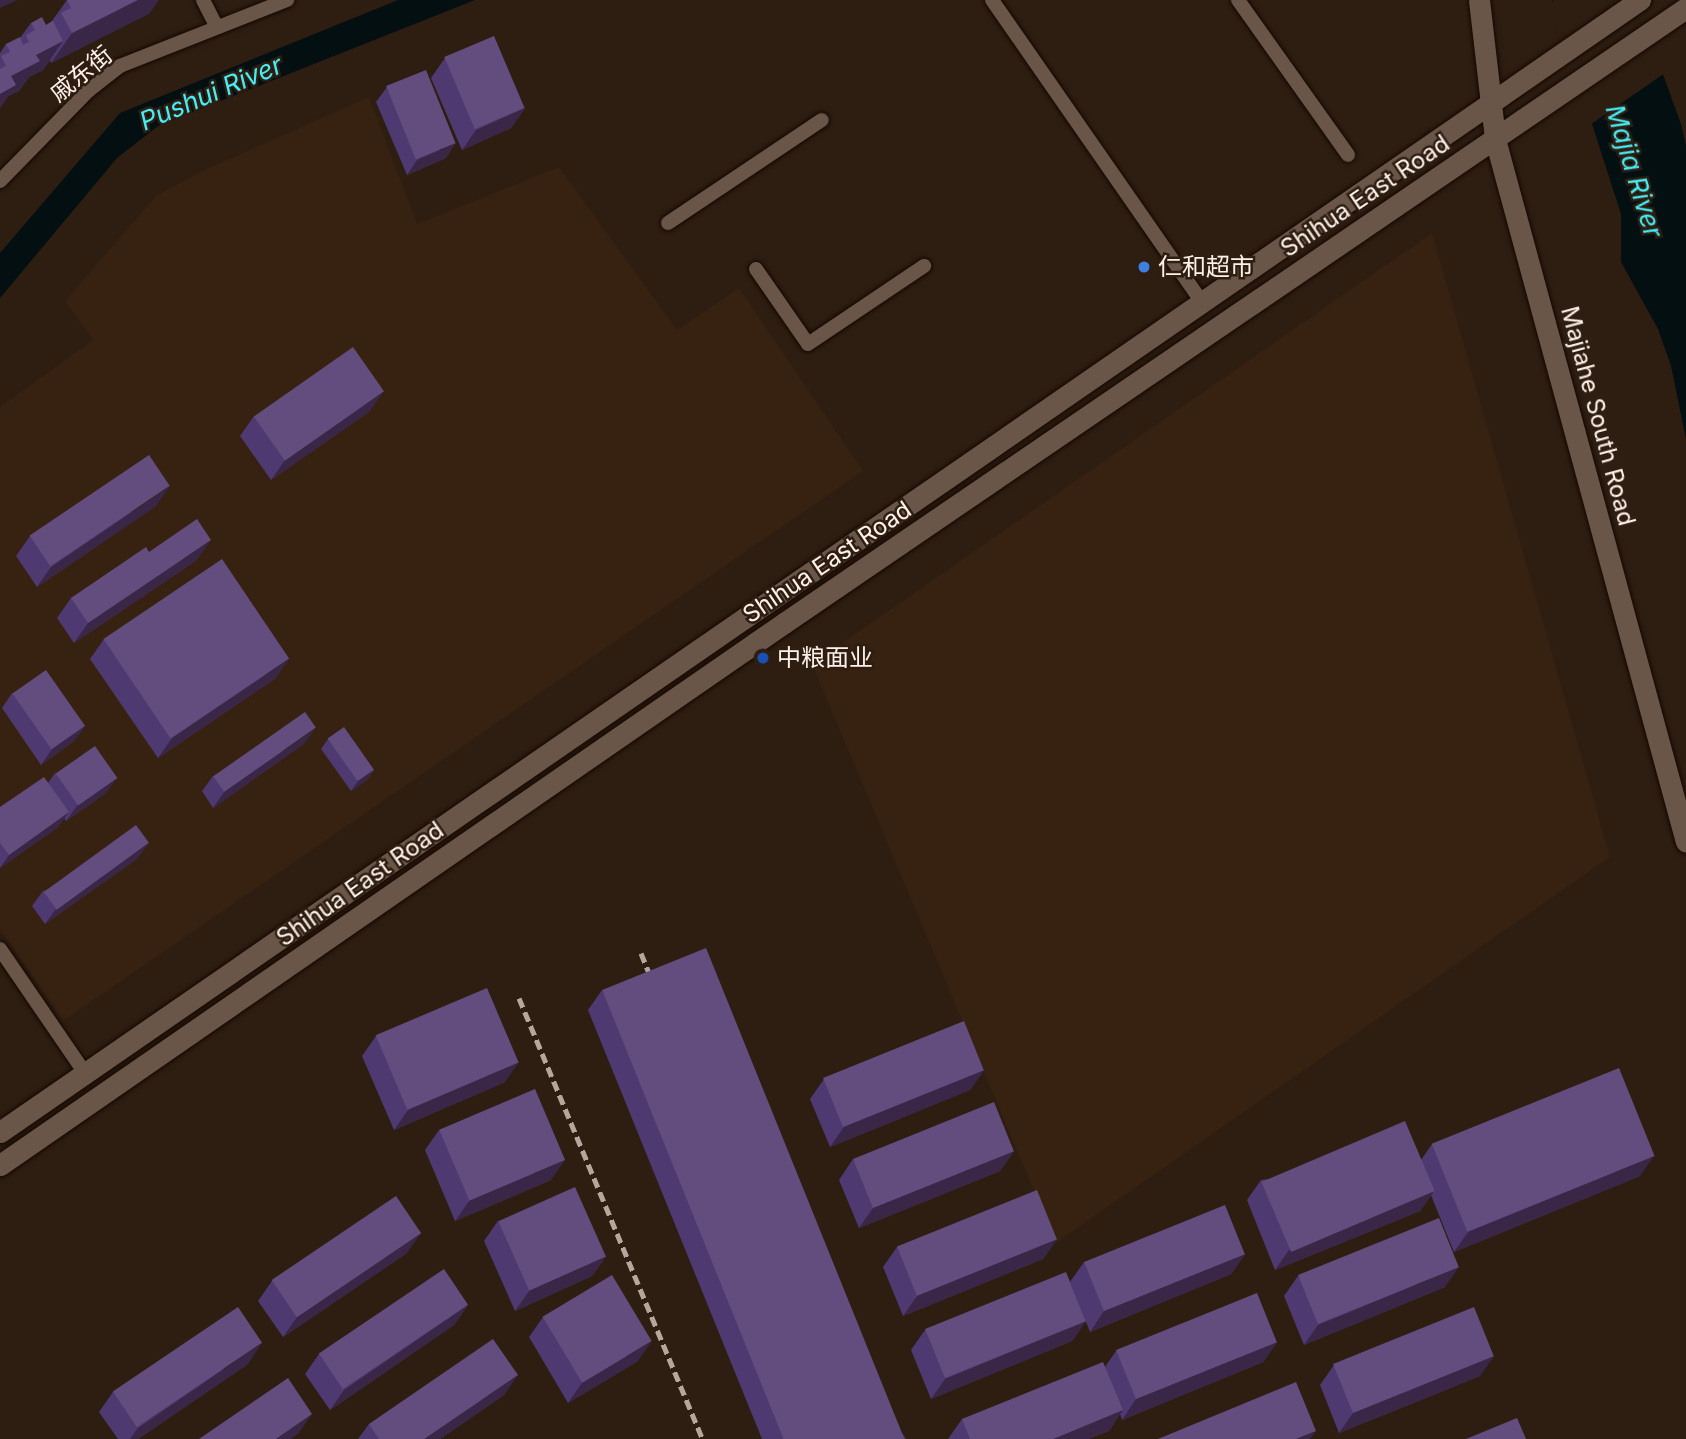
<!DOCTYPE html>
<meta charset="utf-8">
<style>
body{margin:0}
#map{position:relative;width:1686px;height:1439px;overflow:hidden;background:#2e1e12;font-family:Inter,"Noto Sans SC",sans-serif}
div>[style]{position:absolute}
.built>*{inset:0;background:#372111}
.water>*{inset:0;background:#030f10}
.pier>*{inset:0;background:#2e1e12}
.roads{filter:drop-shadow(0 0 2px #160801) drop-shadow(0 0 2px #160801)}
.street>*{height:14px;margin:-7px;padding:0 7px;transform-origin:7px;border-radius:7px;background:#695648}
.secondary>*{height:21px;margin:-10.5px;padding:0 10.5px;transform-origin:10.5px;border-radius:10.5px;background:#695648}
.rail>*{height:5px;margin-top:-2.5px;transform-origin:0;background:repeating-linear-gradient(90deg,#b5a79e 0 10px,transparent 0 15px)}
.wall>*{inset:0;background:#4f3971}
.shaded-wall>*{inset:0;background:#3a2646}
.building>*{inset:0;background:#624d7e;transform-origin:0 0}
.dots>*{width:19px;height:19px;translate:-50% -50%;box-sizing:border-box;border:4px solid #2e1e12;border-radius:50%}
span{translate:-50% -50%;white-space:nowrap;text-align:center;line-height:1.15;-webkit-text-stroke:5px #2e1e12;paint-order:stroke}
.street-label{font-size:24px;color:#fdf1e9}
.poi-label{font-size:24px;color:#fdf1e9}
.left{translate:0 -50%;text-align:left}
.water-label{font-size:26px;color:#45edf6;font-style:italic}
</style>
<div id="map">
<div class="built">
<i style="clip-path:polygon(369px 97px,417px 224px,559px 167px,677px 330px,739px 288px,863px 471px,63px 1021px,0 929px,0 407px,93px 340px,65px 301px,156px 196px,200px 172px)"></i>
<i style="clip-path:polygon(1432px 233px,1610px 857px,1056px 1243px,812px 664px)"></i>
</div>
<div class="water">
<i style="clip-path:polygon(398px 0,475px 0,158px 126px,117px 158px,0 298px,0 253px,120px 113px)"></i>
<i style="clip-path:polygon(1552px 0,1636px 0,1681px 124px,1686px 146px,1686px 439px,1671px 366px,1658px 329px,1621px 262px,1621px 214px)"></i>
</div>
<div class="pier">
<i style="clip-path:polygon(1554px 0,1639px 0,1665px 73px,1590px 125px,1560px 42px,1549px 3px)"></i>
</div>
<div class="roads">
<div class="street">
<i style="left:203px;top:0;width:30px;rotate:63deg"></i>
<i style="left:992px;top:0;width:368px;rotate:55.2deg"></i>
<i style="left:1238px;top:0;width:190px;rotate:54.6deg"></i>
<i style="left:0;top:181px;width:126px;rotate:-45.6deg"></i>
<i style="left:88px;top:91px;width:41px;rotate:-38deg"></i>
<i style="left:120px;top:66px;width:180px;rotate:-21.6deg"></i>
<i style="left:668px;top:223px;width:185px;rotate:-33.8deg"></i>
<i style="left:756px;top:269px;width:91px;rotate:55.3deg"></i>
<i style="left:808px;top:344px;width:140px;rotate:-33.9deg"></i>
<i style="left:0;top:949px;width:150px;rotate:55.6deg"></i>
</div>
<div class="secondary">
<i style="left:1479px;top:0;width:140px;rotate:83.4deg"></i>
<i style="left:1495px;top:139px;width:728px;rotate:74.8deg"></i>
<i style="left:0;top:1132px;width:1993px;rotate:-34.62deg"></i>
<i style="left:0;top:1165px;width:953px;rotate:-34.66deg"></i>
<i style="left:784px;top:623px;width:1092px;rotate:-34.29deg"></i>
</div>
</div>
<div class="rail">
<i style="left:641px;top:953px;width:38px;rotate:68deg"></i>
<i style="left:519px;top:998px;width:478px;rotate:67.4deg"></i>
</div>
<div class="wall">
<i style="clip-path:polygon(67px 0,150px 13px,51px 63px,50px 60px,43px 70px,29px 77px,19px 91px,8px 96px,0 108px,0 53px,6px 44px,20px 38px,31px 23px,46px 25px,52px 21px)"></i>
<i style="clip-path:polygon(445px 58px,525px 108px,511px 128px,462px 150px,431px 78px)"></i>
<i style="clip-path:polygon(387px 87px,446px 158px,407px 175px,376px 102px)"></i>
<i style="clip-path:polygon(370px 411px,271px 480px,240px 436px,254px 416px)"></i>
<i style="clip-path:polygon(156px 506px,37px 587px,16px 556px,30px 536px)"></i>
<i style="clip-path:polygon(149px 552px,197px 560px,74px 643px,57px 618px,71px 598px)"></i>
<i style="clip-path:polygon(104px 639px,276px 678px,158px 758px,90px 659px)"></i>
<i style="clip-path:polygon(12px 693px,85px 726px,74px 741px,41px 765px,2px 708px)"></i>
<i style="clip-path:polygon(328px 739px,374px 770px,367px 780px,351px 791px,321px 749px)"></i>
<i style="clip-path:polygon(305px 743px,213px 808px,202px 791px,213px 776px)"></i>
<i style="clip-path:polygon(55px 773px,106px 793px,66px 821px,64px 818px,58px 827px,0 868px,0 807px,48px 783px)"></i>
<i style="clip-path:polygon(138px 858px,45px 924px,32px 906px,43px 891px)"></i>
<i style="clip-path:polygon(602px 990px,906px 1439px,762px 1439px,588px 1010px)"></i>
<i style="clip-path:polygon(376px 1036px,505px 1082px,394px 1130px,362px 1056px)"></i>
<i style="clip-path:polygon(984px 1070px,970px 1090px,830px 1147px,810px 1099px,824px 1079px)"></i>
<i style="clip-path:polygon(439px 1130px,551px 1180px,455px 1221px,425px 1150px)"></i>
<i style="clip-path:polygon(1432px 1144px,1640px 1176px,1454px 1252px,1431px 1195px,1420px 1211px,1275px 1270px,1247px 1200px,1261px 1180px,1421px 1160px)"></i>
<i style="clip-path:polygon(1014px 1151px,1000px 1171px,859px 1228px,839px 1180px,853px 1159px)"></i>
<i style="clip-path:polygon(498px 1221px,606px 1256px,592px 1276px,515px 1311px,484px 1241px)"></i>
<i style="clip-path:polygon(1057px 1239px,1043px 1259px,903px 1316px,883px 1267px,897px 1247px)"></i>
<i style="clip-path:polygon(407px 1253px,283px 1337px,258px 1301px,272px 1281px)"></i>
<i style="clip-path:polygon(1245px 1254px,1231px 1274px,1090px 1332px,1070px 1282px,1084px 1262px)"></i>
<i style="clip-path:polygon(1298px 1276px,1445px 1287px,1304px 1345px,1284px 1296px)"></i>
<i style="clip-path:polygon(468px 1305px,454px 1325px,330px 1410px,305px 1374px,319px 1354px)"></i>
<i style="clip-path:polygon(543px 1317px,638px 1361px,568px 1403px,529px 1337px)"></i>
<i style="clip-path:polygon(1086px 1321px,1072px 1341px,931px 1399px,911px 1350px,925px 1330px)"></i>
<i style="clip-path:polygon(1277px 1342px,1263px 1362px,1122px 1420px,1120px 1414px,1109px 1431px,1088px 1439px,948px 1439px,962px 1419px,1105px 1367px,1116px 1351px)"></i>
<i style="clip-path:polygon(248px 1364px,138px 1439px,118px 1439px,99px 1412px,113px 1392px)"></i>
<i style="clip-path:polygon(1334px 1365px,1480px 1376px,1339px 1433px,1320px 1385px)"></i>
<i style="clip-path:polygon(504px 1395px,440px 1439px,358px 1439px,369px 1424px)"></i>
</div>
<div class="shaded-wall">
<i style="clip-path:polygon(0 0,17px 0,0 8px)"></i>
<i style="clip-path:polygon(138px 0,159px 0,150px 13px,51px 63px,72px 33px)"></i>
<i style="clip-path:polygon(63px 41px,43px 70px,29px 77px,19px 91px,8px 96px,0 108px,0 92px,11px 76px,36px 55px)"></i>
<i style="clip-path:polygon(525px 108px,511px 128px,462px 150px,476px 130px)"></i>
<i style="clip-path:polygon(456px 143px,446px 158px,407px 175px,417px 160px)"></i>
<i style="clip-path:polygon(384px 391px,370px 411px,271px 480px,285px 460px)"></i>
<i style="clip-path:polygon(170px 486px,156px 506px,37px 587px,51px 567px)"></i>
<i style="clip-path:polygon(211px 540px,197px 560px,74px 643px,88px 623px)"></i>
<i style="clip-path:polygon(290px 658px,276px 678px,158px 758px,172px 738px)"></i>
<i style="clip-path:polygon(85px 726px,74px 741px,41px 765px,52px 749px)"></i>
<i style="clip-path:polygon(316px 728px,305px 743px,213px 808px,224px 792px)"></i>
<i style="clip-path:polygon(374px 770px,367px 780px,351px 791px,358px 781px)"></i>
<i style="clip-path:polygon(117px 778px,106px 793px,66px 821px,77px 806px)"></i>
<i style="clip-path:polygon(69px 812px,58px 827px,0 868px,9px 855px)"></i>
<i style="clip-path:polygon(149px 843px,138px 858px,45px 924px,56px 909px)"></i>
<i style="clip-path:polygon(519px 1062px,505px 1082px,394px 1130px,408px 1110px)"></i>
<i style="clip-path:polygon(984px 1070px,970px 1090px,830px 1147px,844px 1127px)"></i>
<i style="clip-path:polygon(1014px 1151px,1000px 1171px,859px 1228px,873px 1208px)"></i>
<i style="clip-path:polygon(1654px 1156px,1640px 1176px,1454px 1252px,1468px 1232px)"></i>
<i style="clip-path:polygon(565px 1160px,551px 1180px,455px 1221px,469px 1201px)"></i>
<i style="clip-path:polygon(1434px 1191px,1420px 1211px,1275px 1270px,1289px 1250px)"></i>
<i style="clip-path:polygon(421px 1233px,407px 1253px,283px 1337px,297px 1317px)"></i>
<i style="clip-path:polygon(1057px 1239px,1043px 1259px,903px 1316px,917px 1296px)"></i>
<i style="clip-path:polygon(1245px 1254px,1231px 1274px,1090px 1332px,1104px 1311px)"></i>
<i style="clip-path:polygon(606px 1256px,592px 1276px,515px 1311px,529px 1291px)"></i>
<i style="clip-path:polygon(1459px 1267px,1445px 1287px,1304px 1345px,1318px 1325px)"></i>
<i style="clip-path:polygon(468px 1305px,454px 1325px,330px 1410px,344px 1390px)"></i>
<i style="clip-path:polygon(1086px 1321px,1072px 1341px,931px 1399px,945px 1379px)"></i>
<i style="clip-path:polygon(652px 1341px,638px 1361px,568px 1403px,582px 1383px)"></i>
<i style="clip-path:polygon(1277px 1342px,1263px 1362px,1122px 1420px,1136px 1399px)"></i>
<i style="clip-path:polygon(262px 1343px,248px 1364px,138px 1439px,130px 1439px,138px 1428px)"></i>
<i style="clip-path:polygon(1494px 1356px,1480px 1376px,1339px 1433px,1353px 1413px)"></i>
<i style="clip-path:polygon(518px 1375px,504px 1395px,440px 1439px,424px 1439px)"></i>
<i style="clip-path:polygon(1123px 1410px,1109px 1431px,1088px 1439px,1053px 1439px)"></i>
<i style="clip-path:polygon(312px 1414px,298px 1434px,291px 1439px,276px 1439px)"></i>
<i style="clip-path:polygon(1316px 1431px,1310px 1439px,1296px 1439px)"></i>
</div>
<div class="building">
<i style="clip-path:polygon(67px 0,138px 0,72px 33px,61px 13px,71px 8px)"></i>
<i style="clip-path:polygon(42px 17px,46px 25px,53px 21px,63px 41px,36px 55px,40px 61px,11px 76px,16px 85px,0 94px,0 69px,6px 66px,1px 56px,10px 52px,6px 44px,20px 37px,23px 45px,29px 42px,26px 35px,35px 30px,31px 23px)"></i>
<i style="left:494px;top:36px;width:78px;height:54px;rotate:67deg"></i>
<i style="left:426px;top:70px;width:79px;height:43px;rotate:68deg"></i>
<i style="left:353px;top:347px;width:54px;height:121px;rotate:55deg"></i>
<i style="left:149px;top:455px;width:37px;height:144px;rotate:56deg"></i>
<i style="clip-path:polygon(197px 519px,211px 540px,88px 623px,71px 598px,146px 547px,149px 552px)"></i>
<i style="left:222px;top:559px;width:120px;height:143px;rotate:56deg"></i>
<i style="left:46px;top:670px;width:68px;height:41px;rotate:55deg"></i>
<i style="left:305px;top:712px;width:19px;height:112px;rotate:55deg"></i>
<i style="left:344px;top:727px;width:52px;height:20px;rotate:55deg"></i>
<i style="left:95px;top:746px;width:39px;height:48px;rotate:55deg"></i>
<i style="clip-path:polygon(44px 777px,69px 812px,9px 855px,0 843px,0 807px)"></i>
<i style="left:136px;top:825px;width:22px;height:114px;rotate:54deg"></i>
<i style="left:706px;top:948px;width:530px;height:112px;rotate:68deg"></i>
<i style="left:487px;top:988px;width:81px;height:121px;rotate:67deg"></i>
<i style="left:964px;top:1021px;width:53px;height:152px;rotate:68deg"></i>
<i style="left:1619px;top:1068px;width:95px;height:202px;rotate:68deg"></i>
<i style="left:535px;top:1089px;width:77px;height:104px;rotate:67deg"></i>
<i style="left:994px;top:1102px;width:53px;height:152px;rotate:68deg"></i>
<i style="left:1405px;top:1121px;width:76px;height:156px;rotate:67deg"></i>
<i style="left:575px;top:1187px;width:76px;height:84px;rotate:66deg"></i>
<i style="left:1037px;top:1190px;width:53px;height:151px;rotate:68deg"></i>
<i style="left:396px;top:1196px;width:45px;height:150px;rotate:56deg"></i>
<i style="left:1225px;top:1205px;width:53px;height:152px;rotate:68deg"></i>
<i style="left:1439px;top:1218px;width:53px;height:152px;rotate:68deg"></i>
<i style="left:444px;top:1269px;width:43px;height:151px;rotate:56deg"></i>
<i style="left:1066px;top:1272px;width:53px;height:152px;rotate:68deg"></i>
<i style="left:612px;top:1275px;width:77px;height:81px;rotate:59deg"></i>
<i style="left:1257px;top:1293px;width:53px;height:152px;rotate:68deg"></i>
<i style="left:238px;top:1307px;width:43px;height:151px;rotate:56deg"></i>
<i style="left:1474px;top:1307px;width:53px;height:152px;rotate:68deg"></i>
<i style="clip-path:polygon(493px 1339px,518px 1375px,424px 1439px,379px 1439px,369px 1424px)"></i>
<i style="clip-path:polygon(1103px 1362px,1123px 1410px,1053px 1439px,970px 1439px,962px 1419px)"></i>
<i style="clip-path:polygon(288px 1378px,312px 1414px,276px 1439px,199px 1439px)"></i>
<i style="clip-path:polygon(1296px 1382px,1316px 1431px,1296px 1439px,1158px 1439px)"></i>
<i style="clip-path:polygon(1517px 1418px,1526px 1439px,1466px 1439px)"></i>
</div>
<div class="dots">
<i style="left:1144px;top:267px;background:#3f7fe0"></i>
<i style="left:763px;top:658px;background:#1a4fb4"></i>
</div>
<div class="street-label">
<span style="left:81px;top:74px;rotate:-39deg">戚东街</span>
<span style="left:1365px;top:196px;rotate:-34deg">Shihua East Road</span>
<span style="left:1598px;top:416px;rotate:75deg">Majiahe South Road</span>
<span style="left:827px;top:562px;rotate:-34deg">Shihua East Road</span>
<span style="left:360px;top:884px;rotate:-35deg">Shihua East Road</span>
</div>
<div class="poi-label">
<span class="left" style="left:1158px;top:267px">仁和超市</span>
<span class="left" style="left:777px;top:658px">中粮面业</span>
</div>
<div class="water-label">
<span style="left:211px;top:93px;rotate:-23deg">Pushui River</span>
<span style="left:1634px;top:171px;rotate:73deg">Majia River</span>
</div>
</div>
